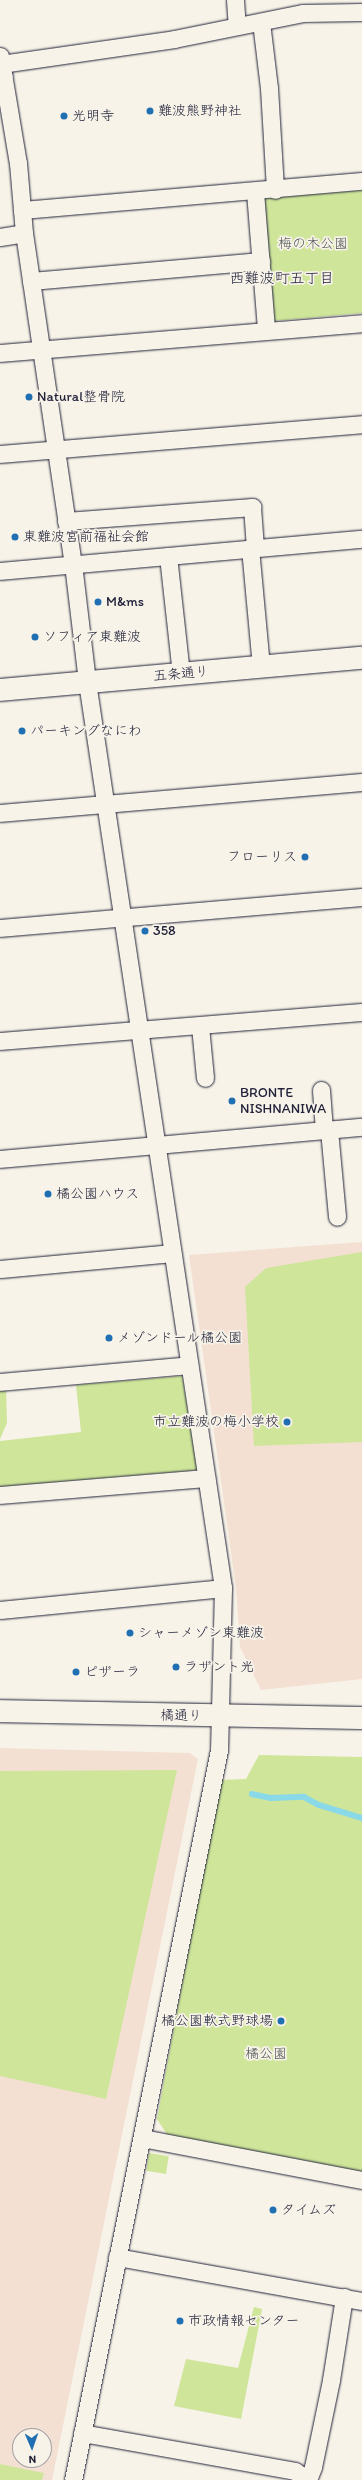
<!DOCTYPE html>
<meta charset="utf-8">
<style>
body{margin:0}
#map{position:relative;width:362px;height:2480px;overflow:hidden;background:#f7f3e8;font-family:Itim,"Klee One",sans-serif}
div>[style]{position:absolute}
.built>*{inset:0;background:#f4e0d3}
.green>*{inset:0;background:#cee59a;transform-origin:0 0}
.stream>*{height:5.5px;margin:-2.75px;padding:0 2.75px;transform-origin:2.75px;border-radius:2.75px;background:#8ad9e8}
.roads{filter:drop-shadow(0 0 1px #22223b) drop-shadow(0 0 1px #22223b)}
.street>*{height:17px;margin:-8.5px;padding:0 8.5px;transform-origin:8.5px;border-radius:8.5px;background:#f7f3e8}
.secondary>*{height:22px;margin:-11px;padding:0 11px;transform-origin:11px;border-radius:11px;background:#f7f3e8}
.dots>*{width:11px;height:11px;translate:-50% -50%;box-sizing:border-box;border:2px solid #f7f3e8;border-radius:50%}
span{translate:-50% -50%;white-space:nowrap;text-align:center;line-height:1.15;-webkit-text-stroke:3.5px #f7f3e8;paint-order:stroke}
.poi-label{font-size:14px;color:#22223b}
.left{translate:0 -50%;text-align:left}
.right{translate:-100% -50%;text-align:right}
.park-label{font-size:14px;color:#4d5353}
.street-label{font-size:14px;color:#22223b}
.neighbourhood-label{font-size:15px;color:#22223b}
.north{position:absolute;left:12px;top:2428px;width:40px;height:40px;box-sizing:border-box;background:#f7f3e8;border:1px solid #a29fa3;border-radius:50%;rotate:178deg;font-size:11px;font-weight:700;line-height:16px;text-align:center;color:#22223b}
.north::after{content:'';display:block;margin:auto;width:14px;height:18px;background:#1f6fb2;clip-path:polygon(50% 0,100% 100%,50% 72%,0 100%)}
</style>
<div id="map">
<div class="built">
<i style="clip-path:polygon(362px 1242px,362px 1679px,261px 1690px,240px 1647px,236px 1588px,189px 1255px)"></i>
<i style="clip-path:polygon(evenodd,0 1748px,190px 1753px,198px 1759px,52px 2480px,0 2480px,0 1748px,20px 2436px,44px 2436px,44px 2460px,20px 2460px,20px 2436px)"></i>
</div>
<div class="green">
<i style="clip-path:polygon(362px 190px,362px 313px,274px 321px,260px 203px,265px 198px)"></i>
<i style="clip-path:polygon(362px 1252px,362px 1442px,254px 1446px,245px 1287px,266px 1268px)"></i>
<i style="clip-path:polygon(182px 1376px,198px 1470px,0 1487px,0 1441px,81px 1432px,76px 1385px)"></i>
<i style="clip-path:polygon(6px 1388px,7px 1423px,0 1439px,0 1389px)"></i>
<i style="clip-path:polygon(259px 1755px,362px 1757px,362px 2172px,168px 2136px,157px 2119px,220px 1780px,246px 1779px)"></i>
<i style="clip-path:polygon(177px 1770px,106px 2099px,0 2076px,0 1771px)"></i>
<i style="left:149px;top:2153px;width:20px;height:18px;rotate:9deg"></i>
<i style="clip-path:polygon(254px 2307px,262px 2309px,241px 2419px,174px 2406px,186px 2359px,238px 2368px)"></i>
<i style="clip-path:polygon(0 2464px,44px 2473px,42px 2480px,0 2480px)"></i>
</div>
<div class="stream">
<i style="left:252px;top:1794px;width:19px;rotate:12deg"></i>
<i style="left:271px;top:1798px;width:33px;rotate:-2deg"></i>
<i style="left:304px;top:1797px;width:17px;rotate:28deg"></i>
<i style="left:319px;top:1805px;width:45px;rotate:16.8deg"></i>
</div>
<div class="roads">
<div class="street">
<i style="left:235px;top:0;width:26px;rotate:86deg"></i>
<i style="left:261px;top:22px;width:66px;rotate:83.1deg"></i>
<i style="left:269px;top:88px;width:102px;rotate:86.6deg"></i>
<i style="left:0;top:56px;width:109px;rotate:80.5deg"></i>
<i style="left:18px;top:163px;width:70px;rotate:85.1deg"></i>
<i style="left:24px;top:233px;width:335px;rotate:81.6deg"></i>
<i style="left:73px;top:564px;width:119px;rotate:83.2deg"></i>
<i style="left:87px;top:682px;width:916px;rotate:81.46deg"></i>
<i style="left:223px;top:1588px;width:162px;rotate:91.4deg"></i>
<i style="left:219px;top:1750px;width:744px;rotate:101.31deg"></i>
<i style="left:1px;top:64px;width:175px;rotate:-8.2deg"></i>
<i style="left:174px;top:39px;width:132px;rotate:-11.4deg"></i>
<i style="left:303px;top:13px;width:59px;rotate:-1deg"></i>
<i style="left:255px;top:192px;width:138px;rotate:85.4deg"></i>
<i style="left:22px;top:210px;width:341px;rotate:-4.9deg"></i>
<i style="left:0;top:237px;width:24px;rotate:-9deg"></i>
<i style="left:31px;top:281px;width:231px;rotate:-5deg"></i>
<i style="left:0;top:353px;width:363px;rotate:-4.7deg"></i>
<i style="left:0;top:454px;width:363px;rotate:-4.7deg"></i>
<i style="left:66px;top:521px;width:187px;rotate:-4.3deg"></i>
<i style="left:252px;top:507px;width:41px;rotate:85.8deg"></i>
<i style="left:250px;top:548px;width:120px;rotate:84.7deg"></i>
<i style="left:168px;top:556px;width:119px;rotate:83.7deg"></i>
<i style="left:0;top:571px;width:363px;rotate:-5.1deg"></i>
<i style="left:0;top:813px;width:363px;rotate:-4.9deg"></i>
<i style="left:0;top:928px;width:363px;rotate:-4.9deg"></i>
<i style="left:200px;top:1026px;width:52px;rotate:84.5deg"></i>
<i style="left:0;top:1041px;width:363px;rotate:-4.6deg"></i>
<i style="left:321px;top:1090px;width:40px;rotate:85.7deg"></i>
<i style="left:329px;top:1130px;width:87px;rotate:84.7deg"></i>
<i style="left:0;top:1159px;width:363px;rotate:-5.1deg"></i>
<i style="left:0;top:1269px;width:173px;rotate:-5.3deg"></i>
<i style="left:0;top:1382px;width:190px;rotate:-5.1deg"></i>
<i style="left:0;top:1495px;width:207px;rotate:-4.7deg"></i>
<i style="left:0;top:1610px;width:224px;rotate:-5.6deg"></i>
<i style="left:142px;top:2138px;width:224px;rotate:10.8deg"></i>
<i style="left:117px;top:2257px;width:249px;rotate:10.2deg"></i>
<i style="left:82px;top:2433px;width:216px;rotate:10.1deg"></i>
<i style="left:295px;top:2471px;width:16px;rotate:35deg"></i>
<i style="left:308px;top:2480px;width:14px;rotate:-69deg"></i>
<i style="left:313px;top:2467px;width:89px;rotate:-78.3deg"></i>
<i style="left:331px;top:2380px;width:84px;rotate:-81.1deg"></i>
</div>
<div class="secondary">
<i style="left:0;top:78px;width:2px;rotate:-27deg"></i>
<i style="left:0;top:690px;width:363px;rotate:-5.1deg"></i>
<i style="left:0;top:1711px;width:362px;rotate:1.1deg"></i>
</div>
</div>
<div class="dots">
<i style="left:150px;top:111px;background:#1f6fb2"></i>
<i style="left:64px;top:116px;background:#1f6fb2"></i>
<i style="left:29px;top:397px;background:#1f6fb2"></i>
<i style="left:15px;top:537px;background:#1f6fb2"></i>
<i style="left:98px;top:602px;background:#1f6fb2"></i>
<i style="left:35px;top:637px;background:#1f6fb2"></i>
<i style="left:22px;top:731px;background:#1f6fb2"></i>
<i style="left:305px;top:857px;background:#1f6fb2"></i>
<i style="left:145px;top:931px;background:#1f6fb2"></i>
<i style="left:232px;top:1101px;background:#1f6fb2"></i>
<i style="left:48px;top:1194px;background:#1f6fb2"></i>
<i style="left:109px;top:1338px;background:#1f6fb2"></i>
<i style="left:287px;top:1422px;background:#1f6fb2"></i>
<i style="left:130px;top:1633px;background:#1f6fb2"></i>
<i style="left:176px;top:1667px;background:#1f6fb2"></i>
<i style="left:76px;top:1672px;background:#1f6fb2"></i>
<i style="left:281px;top:2021px;background:#1f6fb2"></i>
<i style="left:273px;top:2210px;background:#1f6fb2"></i>
<i style="left:180px;top:2321px;background:#1f6fb2"></i>
</div>
<div class="poi-label">
<span class="left" style="left:158px;top:111px">難波熊野神社</span>
<span class="left" style="left:72px;top:116px">光明寺</span>
<span class="left" style="left:37px;top:397px">Natural整骨院</span>
<span class="left" style="left:23px;top:537px">東難波宮前福祉会館</span>
<span class="left" style="left:106px;top:602px">M&amp;ms</span>
<span class="left" style="left:43px;top:637px">ソフィア東難波</span>
<span class="left" style="left:30px;top:731px">パーキングなにわ</span>
<span class="right" style="left:297px;top:857px">フローリス</span>
<span class="left" style="left:153px;top:931px">358</span>
<span class="left" style="left:240px;top:1101px">BRONTE<br>NISHNANIWA</span>
<span class="left" style="left:56px;top:1194px">橘公園ハウス</span>
<span class="left" style="left:117px;top:1338px">メゾンドール橘公園</span>
<span class="right" style="left:279px;top:1422px">市立難波の梅小学校</span>
<span class="left" style="left:138px;top:1633px">シャーメゾン東難波</span>
<span class="left" style="left:184px;top:1667px">ラザント光</span>
<span class="left" style="left:84px;top:1672px">ピザーラ</span>
<span class="right" style="left:273px;top:2021px">橘公園軟式野球場</span>
<span class="left" style="left:281px;top:2210px">タイムズ</span>
<span class="left" style="left:188px;top:2321px">市政情報センター</span>
</div>
<div class="park-label">
<span style="left:313px;top:244px">梅の木公園</span>
<span style="left:266px;top:2054px">橘公園</span>
</div>
<div class="street-label">
<span style="left:181px;top:674px;rotate:-5deg">五条通り</span>
<span style="left:181px;top:1716px;rotate:1deg">橘通り</span>
</div>
<div class="neighbourhood-label">
<span style="left:282px;top:279px">西難波町五丁目</span>
</div>
<div class="north">N</div>
</div>
